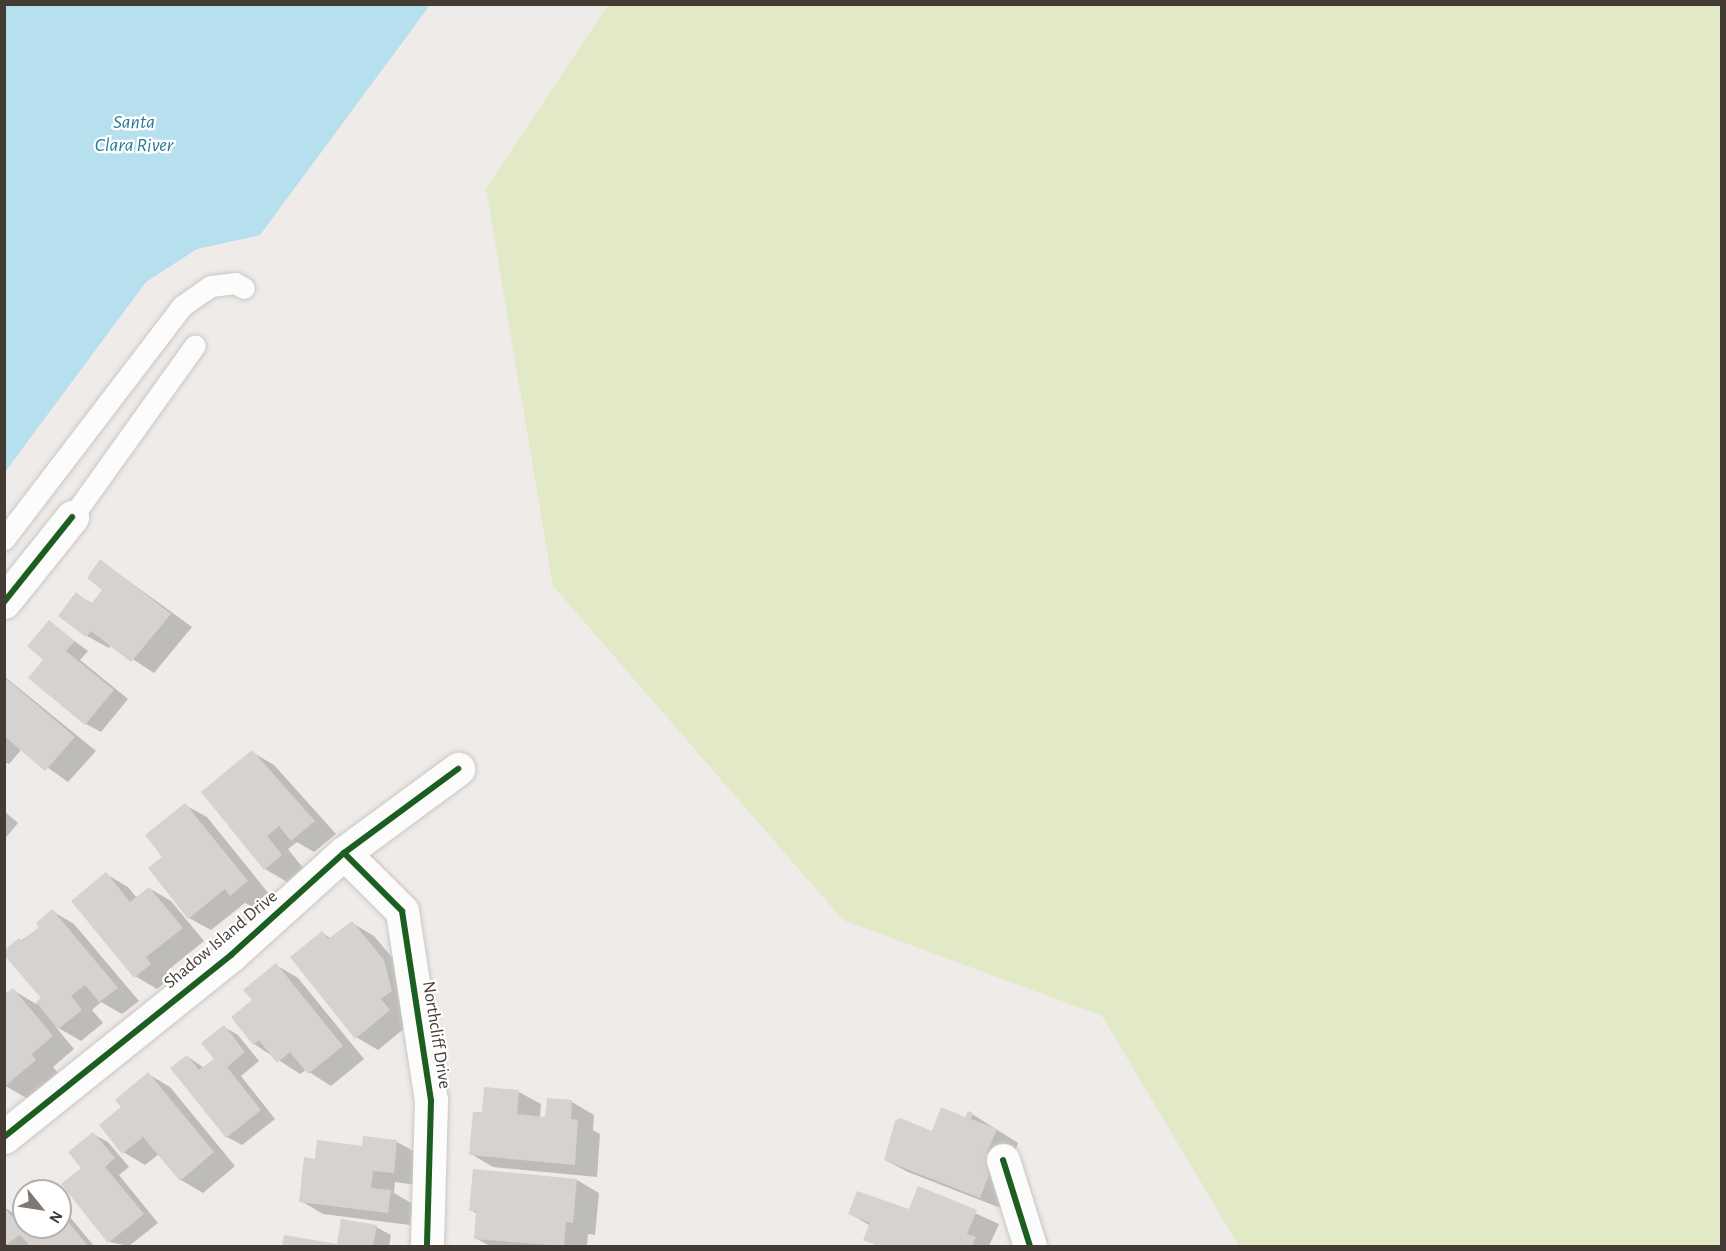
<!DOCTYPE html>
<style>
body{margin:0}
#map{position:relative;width:1726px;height:1251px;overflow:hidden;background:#eeebe8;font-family:"Alegreya Sans",sans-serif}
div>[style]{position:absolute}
.green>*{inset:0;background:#e1e9c7}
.water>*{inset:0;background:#b7e0ee}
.shadow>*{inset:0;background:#0003}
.building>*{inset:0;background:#d6d2cf}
.roads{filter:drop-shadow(0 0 2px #cbc7c4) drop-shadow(0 0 2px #cbc7c4)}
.lane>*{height:21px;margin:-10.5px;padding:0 10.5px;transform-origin:10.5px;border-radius:10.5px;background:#fcfcfc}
.street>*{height:33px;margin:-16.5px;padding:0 16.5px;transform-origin:16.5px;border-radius:16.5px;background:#fcfcfc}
.cycleway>*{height:6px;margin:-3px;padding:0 3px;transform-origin:3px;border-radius:3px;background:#1b5e20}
span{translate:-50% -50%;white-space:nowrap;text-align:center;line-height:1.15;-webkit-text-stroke:4.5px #fff;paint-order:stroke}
.street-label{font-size:18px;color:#443b34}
.water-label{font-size:20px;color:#287a99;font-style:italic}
.frame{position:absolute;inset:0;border:6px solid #443b34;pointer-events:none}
.north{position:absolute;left:12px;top:1179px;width:60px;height:60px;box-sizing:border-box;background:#fff;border:2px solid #b4b1ae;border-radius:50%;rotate:120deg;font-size:16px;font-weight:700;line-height:24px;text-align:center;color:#443b34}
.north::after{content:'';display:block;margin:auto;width:21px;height:27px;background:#807973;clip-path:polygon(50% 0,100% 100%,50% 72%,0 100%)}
</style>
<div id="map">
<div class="green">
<i style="clip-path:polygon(608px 5px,1721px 5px,1721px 1246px,1239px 1246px,1102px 1016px,843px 920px,553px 586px,486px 189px)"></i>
</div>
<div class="water">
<i style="clip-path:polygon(5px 4px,430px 5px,260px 235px,197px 249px,146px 282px,5px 472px)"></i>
</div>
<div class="shadow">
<i style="clip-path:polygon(101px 561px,192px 627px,154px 673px,111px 645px,109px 648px,87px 636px,76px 594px,93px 604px,104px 590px)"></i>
<i style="clip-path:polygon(49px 622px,88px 651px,80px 660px,128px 699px,101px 732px,86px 724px,45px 659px)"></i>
<i style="clip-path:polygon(4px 676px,96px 751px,68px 782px,22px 749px,9px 764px,4px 762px)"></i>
<i style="clip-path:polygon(252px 752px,274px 765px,336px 834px,314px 852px,297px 842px,288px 849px,303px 868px,287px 882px,265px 869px)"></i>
<i style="clip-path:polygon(185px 805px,207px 817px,269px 894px,253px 907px,245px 903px,211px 930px,189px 918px,164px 857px)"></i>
<i style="clip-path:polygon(4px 811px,18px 823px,4px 840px)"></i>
<i style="clip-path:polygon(106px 874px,128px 887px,137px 898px,149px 888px,171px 901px,204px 941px,167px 971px,172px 977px,157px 989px,135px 976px)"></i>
<i style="clip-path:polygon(52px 911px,74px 924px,139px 1001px,122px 1014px,101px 1002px,92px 1010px,103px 1023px,81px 1041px,55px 1026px,74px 1049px,53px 1067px,58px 1073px,28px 1099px,4px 1085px,4px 994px,13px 990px,36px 1004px,43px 999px,4px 952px,41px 927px)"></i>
<i style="clip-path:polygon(352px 923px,374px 936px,406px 974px,411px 1023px,378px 1050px,356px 1037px,322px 933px,332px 939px)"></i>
<i style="clip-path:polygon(276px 965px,298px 978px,364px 1059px,331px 1086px,306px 1070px,300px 1074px,254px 1044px,254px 1000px)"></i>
<i style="clip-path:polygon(224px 1027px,238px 1035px,259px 1061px,241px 1076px,275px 1119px,242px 1145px,227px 1137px,187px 1056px,204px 1068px,216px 1059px)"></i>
<i style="clip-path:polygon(148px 1074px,170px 1087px,235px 1166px,203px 1193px,181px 1180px,159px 1154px,145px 1165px,123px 1152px,123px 1107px)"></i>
<i style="clip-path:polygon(485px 1088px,519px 1092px,541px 1104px,540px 1118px,546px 1119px,572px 1102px,594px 1115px,593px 1130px,600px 1134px,597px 1177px,493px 1167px,471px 1154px,483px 1114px)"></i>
<i style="clip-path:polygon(972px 1114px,1018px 1143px,1009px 1166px,1003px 1209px,908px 1172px,885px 1160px)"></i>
<i style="clip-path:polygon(93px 1134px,108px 1142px,129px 1167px,119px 1175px,158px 1223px,129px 1246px,109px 1242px,83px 1169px)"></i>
<i style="clip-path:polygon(364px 1137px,397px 1142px,419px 1154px,416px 1185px,395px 1182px,394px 1193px,413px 1204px,410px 1225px,323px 1214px,301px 1201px,317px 1161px,363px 1147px)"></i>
<i style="clip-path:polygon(577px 1180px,599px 1193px,595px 1235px,588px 1234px,587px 1246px,490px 1246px,475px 1238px,478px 1214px,470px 1210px)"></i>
<i style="clip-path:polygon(33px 1181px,49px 1191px,24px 1191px,24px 1201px,18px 1193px)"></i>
<i style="clip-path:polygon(919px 1188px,999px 1224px,989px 1246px,878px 1246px,865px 1239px,871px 1226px,850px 1214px,910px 1211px)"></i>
<i style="clip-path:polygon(60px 1205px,94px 1246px,4px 1246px,4px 1207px,19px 1217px,24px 1213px,24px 1227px,60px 1227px)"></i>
<i style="clip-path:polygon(376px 1227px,391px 1235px,389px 1246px,283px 1246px,285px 1237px,338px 1246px)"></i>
</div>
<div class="building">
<i style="clip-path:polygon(100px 559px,171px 614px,131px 662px,91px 631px,86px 637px,58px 616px,76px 592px,91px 604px,102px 590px,87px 578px)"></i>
<i style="clip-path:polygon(49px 620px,75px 641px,66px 651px,114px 690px,85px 725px,28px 678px,43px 660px,27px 646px)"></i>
<i style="clip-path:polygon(4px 677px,75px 737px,45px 771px,4px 736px)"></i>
<i style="clip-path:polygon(252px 750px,315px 821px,291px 841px,279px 826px,267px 836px,282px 855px,264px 870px,201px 792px)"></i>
<i style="clip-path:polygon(185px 803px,248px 881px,230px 896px,225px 889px,188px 919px,148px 868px,162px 857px,145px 835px)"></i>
<i style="clip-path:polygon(106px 872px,130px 902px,149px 887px,183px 928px,146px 957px,151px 964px,134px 978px,71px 901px)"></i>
<i style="clip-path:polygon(52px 909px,118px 988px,99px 1002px,85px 985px,71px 996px,82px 1010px,58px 1029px,36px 1002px,41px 998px,4px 955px,4px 950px,19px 938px,22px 941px,39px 927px,36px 923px)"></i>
<i style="clip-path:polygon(352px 921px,384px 960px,392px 991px,381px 999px,390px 1010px,355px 1039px,290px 957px,322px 931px,328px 939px)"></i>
<i style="clip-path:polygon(276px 963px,343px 1046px,308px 1074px,290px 1052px,277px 1063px,259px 1040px,253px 1045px,231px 1017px,252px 1000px,243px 990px)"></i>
<i style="clip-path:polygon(13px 988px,53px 1036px,32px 1054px,36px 1060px,4px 1087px,4px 995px)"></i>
<i style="clip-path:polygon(224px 1025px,245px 1052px,227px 1067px,261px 1110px,226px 1138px,170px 1068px,187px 1055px,199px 1070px,214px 1059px,201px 1043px)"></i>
<i style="clip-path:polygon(148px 1072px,214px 1152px,180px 1181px,143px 1137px,122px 1154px,99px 1125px,121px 1107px,115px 1100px)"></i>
<i style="clip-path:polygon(484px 1087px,519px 1090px,517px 1114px,545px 1117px,547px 1098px,572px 1100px,571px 1119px,578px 1120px,575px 1165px,469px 1155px,473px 1112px,482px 1112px)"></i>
<i style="clip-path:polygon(941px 1107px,965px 1117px,968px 1111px,973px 1113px,971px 1119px,997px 1129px,987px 1153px,996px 1157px,980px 1198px,884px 1160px,895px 1121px,900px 1118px,932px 1131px)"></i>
<i style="clip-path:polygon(93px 1132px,115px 1158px,105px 1167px,144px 1214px,108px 1243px,61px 1184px,81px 1168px,68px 1152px)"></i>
<i style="clip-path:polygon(363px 1136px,397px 1140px,394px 1173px,373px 1171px,371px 1188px,391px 1190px,388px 1213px,299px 1202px,304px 1157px,315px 1159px,317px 1140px,362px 1146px)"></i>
<i style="clip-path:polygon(473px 1169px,577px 1179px,573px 1223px,566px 1222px,564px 1246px,474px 1239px,476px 1211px,469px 1211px)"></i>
<i style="clip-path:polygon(33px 1179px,42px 1191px,24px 1191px,24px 1203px,16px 1193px)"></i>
<i style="clip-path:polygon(918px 1186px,977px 1210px,967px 1234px,976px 1237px,972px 1246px,879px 1246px,863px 1240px,870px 1223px,848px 1214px,857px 1191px,909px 1209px)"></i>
<i style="clip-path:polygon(4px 1207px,14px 1219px,24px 1211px,24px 1227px,60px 1227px,60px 1212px,88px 1246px,30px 1246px,20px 1235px,4px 1246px)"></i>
<i style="clip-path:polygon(341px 1219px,377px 1225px,373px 1246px,282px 1246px,284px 1235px,337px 1244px)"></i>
</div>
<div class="roads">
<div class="lane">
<i style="left:72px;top:517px;width:211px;rotate:-54.4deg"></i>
<i style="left:4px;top:539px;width:293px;rotate:-52.6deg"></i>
<i style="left:182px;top:306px;width:35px;rotate:-35deg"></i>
<i style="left:211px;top:286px;width:24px;rotate:-7deg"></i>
<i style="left:235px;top:283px;width:10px;rotate:29deg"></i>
</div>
<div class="street">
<i style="left:4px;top:602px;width:109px;rotate:-51.3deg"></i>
<i style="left:344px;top:853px;width:82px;rotate:45deg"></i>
<i style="left:402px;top:911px;width:192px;rotate:81.3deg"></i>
<i style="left:431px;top:1101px;width:145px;rotate:91.6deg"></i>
<i style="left:4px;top:1137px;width:291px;rotate:-38.7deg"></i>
<i style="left:231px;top:955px;width:152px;rotate:-42.1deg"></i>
<i style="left:344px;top:853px;width:142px;rotate:-36.4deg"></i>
<i style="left:1003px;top:1160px;width:90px;rotate:72.6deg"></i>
</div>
</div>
<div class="cycleway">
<i style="left:4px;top:602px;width:109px;rotate:-51.3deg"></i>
<i style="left:344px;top:853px;width:82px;rotate:45deg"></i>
<i style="left:402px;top:911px;width:192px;rotate:81.3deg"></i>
<i style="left:431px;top:1101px;width:145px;rotate:91.6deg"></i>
<i style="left:4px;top:1137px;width:291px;rotate:-38.7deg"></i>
<i style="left:231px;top:955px;width:152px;rotate:-42.1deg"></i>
<i style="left:344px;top:853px;width:142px;rotate:-36.4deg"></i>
<i style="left:1003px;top:1160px;width:90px;rotate:72.6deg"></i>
</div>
<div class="street-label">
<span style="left:221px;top:940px;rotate:-40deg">Shadow Island Drive</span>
<span style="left:436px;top:1035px;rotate:81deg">Northcliff Drive</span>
</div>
<div class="water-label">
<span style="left:134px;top:134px">Santa<br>Clara River</span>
</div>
<div class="frame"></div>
<div class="north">N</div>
</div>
